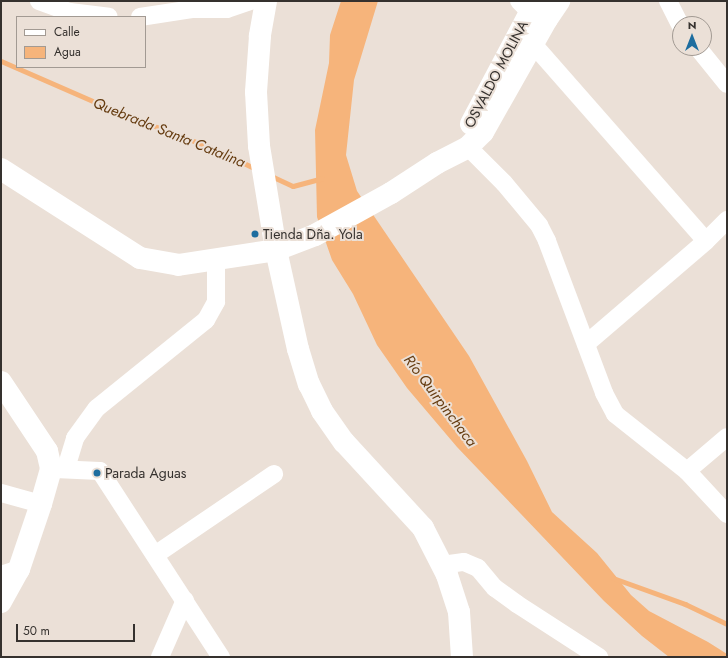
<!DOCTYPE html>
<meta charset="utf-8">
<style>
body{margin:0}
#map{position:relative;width:728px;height:658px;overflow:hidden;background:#ebe0d7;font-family:Jost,sans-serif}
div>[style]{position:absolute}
.water>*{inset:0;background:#f6b47b}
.stream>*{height:5px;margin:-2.5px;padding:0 2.5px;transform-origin:2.5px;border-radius:2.5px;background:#f6b47b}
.minor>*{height:18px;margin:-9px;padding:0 9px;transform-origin:9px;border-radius:9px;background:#fff}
.tertiary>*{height:22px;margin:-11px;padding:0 11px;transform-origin:11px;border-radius:11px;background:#fff}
.secondary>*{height:22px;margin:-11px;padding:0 11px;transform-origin:11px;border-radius:11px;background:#fff}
.trunk>*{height:22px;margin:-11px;padding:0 11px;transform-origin:11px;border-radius:11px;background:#fff}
.dots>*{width:11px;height:11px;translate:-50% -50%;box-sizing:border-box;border:2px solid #ebe0d7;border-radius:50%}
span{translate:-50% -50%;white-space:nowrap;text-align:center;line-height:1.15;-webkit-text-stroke:4px #ebe0d7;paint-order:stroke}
.street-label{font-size:14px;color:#35312e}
.poi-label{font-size:14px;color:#35312e}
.left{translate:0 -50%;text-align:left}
.water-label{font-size:15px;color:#653b0f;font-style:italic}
.frame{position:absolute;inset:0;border:2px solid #35312e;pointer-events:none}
.legend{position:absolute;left:16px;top:16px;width:130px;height:52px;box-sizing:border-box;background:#ebe0d7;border:1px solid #a29a93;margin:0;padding:5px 7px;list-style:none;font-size:12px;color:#35312e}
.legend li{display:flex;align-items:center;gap:8px;height:20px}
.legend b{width:20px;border:1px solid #a29a93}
.north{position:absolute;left:672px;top:16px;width:40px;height:40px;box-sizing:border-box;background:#ebe0d7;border:1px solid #a29a93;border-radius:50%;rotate:0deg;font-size:11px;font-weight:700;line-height:16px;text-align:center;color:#35312e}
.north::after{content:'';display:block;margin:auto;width:14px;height:18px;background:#1d6d9f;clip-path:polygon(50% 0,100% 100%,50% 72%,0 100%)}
.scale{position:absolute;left:16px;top:624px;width:119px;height:18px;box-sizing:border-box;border:2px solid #35312e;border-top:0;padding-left:5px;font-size:12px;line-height:14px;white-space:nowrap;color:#35312e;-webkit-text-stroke:3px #ebe0d7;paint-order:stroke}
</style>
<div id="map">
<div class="water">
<i style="clip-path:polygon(341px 1px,378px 1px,354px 80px,346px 155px,357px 191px,469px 356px,527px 461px,552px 512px,597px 553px,631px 595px,649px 611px,708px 642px,727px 654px,727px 657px,669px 657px,642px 636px,604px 601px,457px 447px,407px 388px,377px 345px,353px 294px,332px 260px,317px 217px,315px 130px,329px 63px,330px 35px)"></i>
</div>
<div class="stream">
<i style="left:1px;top:61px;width:130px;rotate:23.6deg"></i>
<i style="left:120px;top:113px;width:102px;rotate:20.8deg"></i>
<i style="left:215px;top:149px;width:46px;rotate:26deg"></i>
<i style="left:269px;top:175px;width:26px;rotate:25deg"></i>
<i style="left:293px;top:186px;width:30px;rotate:-15deg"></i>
<i style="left:613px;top:578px;width:77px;rotate:19.9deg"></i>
<i style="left:685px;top:604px;width:47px;rotate:25.5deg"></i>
</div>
<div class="minor">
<i style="left:39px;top:1px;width:33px;rotate:20deg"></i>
<i style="left:70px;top:12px;width:39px;rotate:7deg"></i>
<i style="left:519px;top:1px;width:16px;rotate:45deg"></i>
<i style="left:530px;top:12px;width:14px;rotate:21deg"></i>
<i style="left:668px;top:1px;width:27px;rotate:63deg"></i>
<i style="left:140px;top:17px;width:54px;rotate:-8.6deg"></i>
<i style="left:193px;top:9px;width:34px"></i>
<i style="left:227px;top:9px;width:24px;rotate:-19deg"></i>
<i style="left:520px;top:40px;width:14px;rotate:17deg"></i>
<i style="left:533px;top:44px;width:262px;rotate:48.7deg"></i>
<i style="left:698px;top:48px;width:46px;rotate:51.1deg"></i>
<i style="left:468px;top:147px;width:51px;rotate:45deg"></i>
<i style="left:504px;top:183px;width:55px;rotate:50.2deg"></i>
<i style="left:539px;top:225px;width:18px;rotate:63deg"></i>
<i style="left:547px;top:241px;width:162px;rotate:69.4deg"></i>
<i style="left:604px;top:393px;width:24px;rotate:62deg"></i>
<i style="left:615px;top:414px;width:92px;rotate:38.4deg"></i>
<i style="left:687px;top:471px;width:59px;rotate:47.1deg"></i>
<i style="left:586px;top:344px;width:158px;rotate:-40.6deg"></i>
<i style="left:706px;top:241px;width:30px;rotate:-45deg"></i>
<i style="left:66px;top:468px;width:31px;rotate:-73deg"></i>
<i style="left:75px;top:438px;width:37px;rotate:-54deg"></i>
<i style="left:97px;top:408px;width:140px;rotate:-38.9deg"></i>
<i style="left:206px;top:320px;width:21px;rotate:-61deg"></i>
<i style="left:216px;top:302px;width:43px;rotate:-90deg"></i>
<i style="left:55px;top:469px;width:45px;rotate:2.5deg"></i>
<i style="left:100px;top:471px;width:222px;rotate:57deg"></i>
<i style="left:687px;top:471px;width:52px;rotate:-40.4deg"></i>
<i style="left:1px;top:493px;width:41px;rotate:15.4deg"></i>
<i style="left:155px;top:555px;width:144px;rotate:-34.2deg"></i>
<i style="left:442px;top:565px;width:22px;rotate:-8deg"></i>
<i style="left:464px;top:562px;width:15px;rotate:23deg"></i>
<i style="left:478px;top:568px;width:26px;rotate:50deg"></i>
<i style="left:495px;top:588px;width:27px;rotate:36deg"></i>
<i style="left:517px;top:604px;width:98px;rotate:32.9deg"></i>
<i style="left:1px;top:575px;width:19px;rotate:-18deg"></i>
<i style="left:160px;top:657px;width:62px;rotate:-66.3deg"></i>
</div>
<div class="tertiary">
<i style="left:1px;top:169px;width:165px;rotate:32.6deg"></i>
<i style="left:140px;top:258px;width:39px;rotate:10deg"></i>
<i style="left:178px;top:265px;width:99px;rotate:-8.7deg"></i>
<i style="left:1px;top:382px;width:83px;rotate:56.3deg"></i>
<i style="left:47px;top:451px;width:18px;rotate:77deg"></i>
<i style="left:51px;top:469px;width:36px;rotate:106deg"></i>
<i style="left:41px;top:504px;width:69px;rotate:108.7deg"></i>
<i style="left:19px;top:569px;width:38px;rotate:119deg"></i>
</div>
<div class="secondary">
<i style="left:471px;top:124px;width:139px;rotate:-62.1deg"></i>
<i style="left:276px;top:250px;width:42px;rotate:-21deg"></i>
<i style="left:315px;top:235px;width:87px;rotate:-28.9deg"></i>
<i style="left:391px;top:193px;width:55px;rotate:-33.1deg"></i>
<i style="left:437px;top:163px;width:35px;rotate:-27deg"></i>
<i style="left:468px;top:147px;width:21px;rotate:-45deg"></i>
<i style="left:483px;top:132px;width:130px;rotate:-60.5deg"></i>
<i style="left:547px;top:19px;width:22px;rotate:-56deg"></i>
</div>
<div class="trunk">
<i style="left:266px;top:1px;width:36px;rotate:100deg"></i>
<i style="left:260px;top:36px;width:56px;rotate:94.1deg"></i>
<i style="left:256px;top:92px;width:54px;rotate:86.8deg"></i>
<i style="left:259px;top:146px;width:105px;rotate:80.7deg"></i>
<i style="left:276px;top:250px;width:101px;rotate:77.5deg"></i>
<i style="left:298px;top:349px;width:37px;rotate:73deg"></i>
<i style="left:309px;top:384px;width:30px;rotate:64deg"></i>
<i style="left:322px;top:411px;width:38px;rotate:55deg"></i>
<i style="left:344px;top:442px;width:117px;rotate:47.4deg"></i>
<i style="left:423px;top:528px;width:53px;rotate:62.9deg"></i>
<i style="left:447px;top:575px;width:39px;rotate:72deg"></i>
<i style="left:459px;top:612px;width:45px;rotate:86.2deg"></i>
</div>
<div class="dots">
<i style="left:255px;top:234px;background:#1d6d9f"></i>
<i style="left:97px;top:473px;background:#1d6d9f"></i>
</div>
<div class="street-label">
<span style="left:496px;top:74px;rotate:-62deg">OSVALDO MOLINA</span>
</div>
<div class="poi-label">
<span class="left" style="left:263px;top:234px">Tienda Dña. Yola</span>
<span class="left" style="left:105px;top:473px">Parada Aguas</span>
</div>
<div class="water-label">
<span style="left:169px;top:133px;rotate:22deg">Quebrada Santa Catalina</span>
<span style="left:440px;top:401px;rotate:53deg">Río Quirpinchaca</span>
</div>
<div class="frame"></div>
<ul class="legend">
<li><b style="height:5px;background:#fff"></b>Calle</li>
<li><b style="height:11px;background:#f6b47b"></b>Agua</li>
</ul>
<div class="north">N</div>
<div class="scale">50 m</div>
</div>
